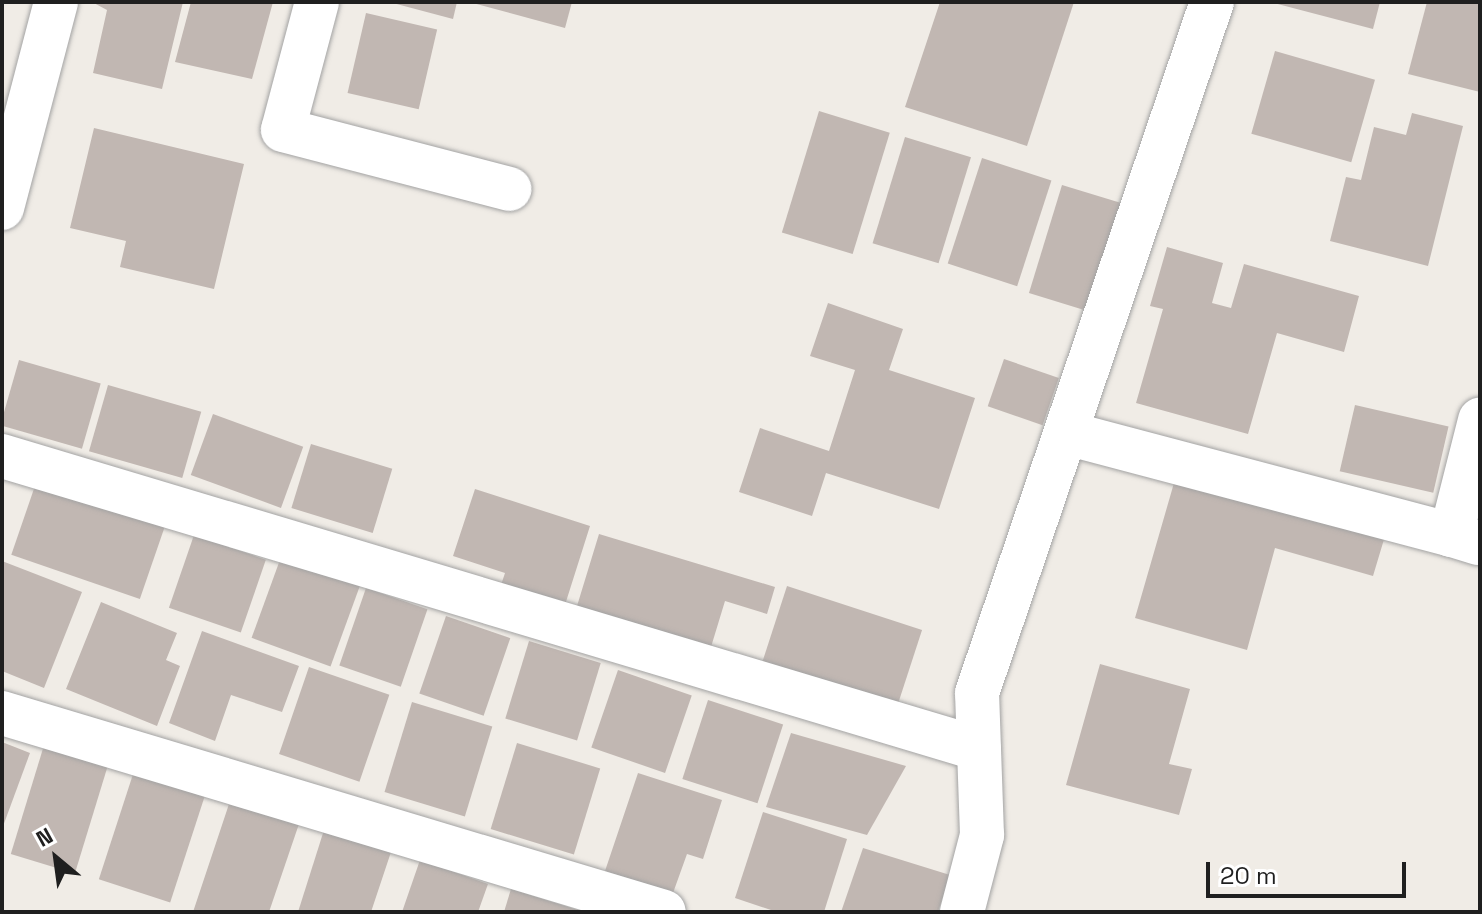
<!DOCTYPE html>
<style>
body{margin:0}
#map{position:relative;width:1482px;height:914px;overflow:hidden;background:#f0ece6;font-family:"Space Grotesk",sans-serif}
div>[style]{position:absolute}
.building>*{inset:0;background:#c1b7b2;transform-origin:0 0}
.roads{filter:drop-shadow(0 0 2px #a3a3a3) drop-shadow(0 0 2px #a3a3a3)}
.minor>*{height:44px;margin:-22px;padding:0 22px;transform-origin:22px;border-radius:22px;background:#fff}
span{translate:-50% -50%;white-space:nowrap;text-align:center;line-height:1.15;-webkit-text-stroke:6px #fff;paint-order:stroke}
.frame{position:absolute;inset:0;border:4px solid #1f1f1f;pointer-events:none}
.north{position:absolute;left:16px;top:818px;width:80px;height:80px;-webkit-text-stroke:6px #fff;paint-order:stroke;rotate:331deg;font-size:22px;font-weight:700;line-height:32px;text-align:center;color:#1f1f1f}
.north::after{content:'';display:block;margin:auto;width:28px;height:36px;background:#1f1f1f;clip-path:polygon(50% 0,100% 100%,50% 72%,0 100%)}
.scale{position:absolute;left:1206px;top:862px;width:200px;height:36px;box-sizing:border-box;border:4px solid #1f1f1f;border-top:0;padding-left:10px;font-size:24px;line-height:28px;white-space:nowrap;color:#1f1f1f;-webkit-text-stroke:6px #fff;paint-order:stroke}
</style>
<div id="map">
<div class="building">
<i style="clip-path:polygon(92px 2px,183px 2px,162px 89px,93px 73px,107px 10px)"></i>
<i style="clip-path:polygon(191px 2px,273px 2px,252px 79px,175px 62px)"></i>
<i style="clip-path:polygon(389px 2px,457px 2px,453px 19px)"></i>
<i style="clip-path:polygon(469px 2px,572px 2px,565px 28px)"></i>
<i style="clip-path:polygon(940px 2px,1074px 2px,1027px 146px,905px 107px)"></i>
<i style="clip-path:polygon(1270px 2px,1380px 2px,1373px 29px)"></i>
<i style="clip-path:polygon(1427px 2px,1480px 3px,1480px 92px,1408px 74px)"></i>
<i style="left:366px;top:13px;width:73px;height:82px;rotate:13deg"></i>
<i style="left:1275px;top:51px;width:104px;height:86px;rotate:16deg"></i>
<i style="left:819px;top:111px;width:74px;height:127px;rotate:17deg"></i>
<i style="clip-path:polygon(1412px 113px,1463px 126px,1428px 266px,1330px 241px,1346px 177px,1361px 180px,1374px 127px,1406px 135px)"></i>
<i style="clip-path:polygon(94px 128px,244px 164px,214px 289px,120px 267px,126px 241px,70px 228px)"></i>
<i style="left:905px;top:137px;width:69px;height:111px;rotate:17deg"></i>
<i style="left:982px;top:158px;width:73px;height:111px;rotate:18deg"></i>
<i style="left:1062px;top:185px;width:67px;height:113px;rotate:17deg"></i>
<i style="clip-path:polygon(1167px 247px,1223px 263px,1212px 303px,1231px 308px,1244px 264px,1359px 296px,1344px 352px,1277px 333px,1248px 434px,1136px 403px,1163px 309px,1150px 306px)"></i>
<i style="clip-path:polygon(828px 303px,903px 329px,889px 370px,975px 398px,939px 509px,826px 473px,812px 516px,739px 492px,760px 428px,829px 451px,855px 370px,810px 356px)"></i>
<i style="left:1004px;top:359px;width:58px;height:50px;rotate:19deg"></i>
<i style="left:19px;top:360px;width:85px;height:68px;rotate:16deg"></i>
<i style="left:108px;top:385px;width:97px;height:69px;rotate:16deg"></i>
<i style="left:1355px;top:405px;width:96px;height:68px;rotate:13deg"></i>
<i style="left:213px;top:414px;width:96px;height:65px;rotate:20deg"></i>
<i style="left:311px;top:444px;width:85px;height:67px;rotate:17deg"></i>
<i style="clip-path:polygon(1176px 476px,1385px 536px,1373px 576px,1275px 548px,1247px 650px,1135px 618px)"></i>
<i style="left:37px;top:480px;width:136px;height:79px;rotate:19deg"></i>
<i style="clip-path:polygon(475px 489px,590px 526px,564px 608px,500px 588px,505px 573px,453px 556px)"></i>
<i style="clip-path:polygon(599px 534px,775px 587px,767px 614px,725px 601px,711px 647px,577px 606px)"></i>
<i style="left:194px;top:535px;width:76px;height:77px;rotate:19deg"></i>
<i style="left:281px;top:557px;width:84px;height:86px;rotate:20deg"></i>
<i style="clip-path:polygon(2px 561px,82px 592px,44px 688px,2px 671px)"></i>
<i style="left:787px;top:586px;width:142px;height:83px;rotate:18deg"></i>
<i style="left:366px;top:588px;width:65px;height:82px;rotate:19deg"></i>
<i style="clip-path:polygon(101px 602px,177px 633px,166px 660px,180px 666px,157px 726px,66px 689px)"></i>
<i style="left:446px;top:616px;width:68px;height:82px;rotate:19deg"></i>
<i style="clip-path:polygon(202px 631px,299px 666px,282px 712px,231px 695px,215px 741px,169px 723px)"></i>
<i style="left:529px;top:641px;width:75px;height:81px;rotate:17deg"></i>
<i style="clip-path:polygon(1100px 664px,1190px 689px,1169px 764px,1192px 769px,1179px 815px,1066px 785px)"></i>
<i style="left:309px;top:667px;width:85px;height:92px;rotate:19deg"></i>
<i style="left:618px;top:670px;width:78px;height:82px;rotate:19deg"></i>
<i style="left:708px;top:700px;width:79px;height:83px;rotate:18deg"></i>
<i style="left:412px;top:702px;width:84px;height:94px;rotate:17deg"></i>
<i style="clip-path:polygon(791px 733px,906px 766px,867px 835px,766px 807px)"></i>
<i style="clip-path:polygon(2px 742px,30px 753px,2px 829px)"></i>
<i style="left:45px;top:742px;width:67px;height:117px;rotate:17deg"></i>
<i style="left:517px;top:743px;width:87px;height:90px;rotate:17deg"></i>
<i style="left:135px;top:768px;width:75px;height:117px;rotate:18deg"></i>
<i style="clip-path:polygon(638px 773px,722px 800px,703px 859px,687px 854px,673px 893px,605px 871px)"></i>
<i style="clip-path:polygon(232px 795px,301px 818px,269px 912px,193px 912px)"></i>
<i style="clip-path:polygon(763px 812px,847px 839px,824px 912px,777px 912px,735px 898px)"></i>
<i style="clip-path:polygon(324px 830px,391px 852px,371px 912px,298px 912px)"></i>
<i style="clip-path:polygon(863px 848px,950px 875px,938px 912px,841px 912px)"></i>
<i style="clip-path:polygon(420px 860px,488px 884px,478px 912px,402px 912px)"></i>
<i style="clip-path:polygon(511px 889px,581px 911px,581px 912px,504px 912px)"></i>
</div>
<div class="roads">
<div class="minor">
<i style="left:317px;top:2px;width:132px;rotate:104.9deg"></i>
<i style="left:283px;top:130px;width:234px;rotate:14.6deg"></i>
<i style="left:2px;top:208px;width:213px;rotate:-75.3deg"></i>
<i style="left:1070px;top:434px;width:394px;rotate:14.8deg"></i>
<i style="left:2px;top:456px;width:1020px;rotate:16.69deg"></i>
<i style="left:1478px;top:543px;width:28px;rotate:-163deg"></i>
<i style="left:1451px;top:535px;width:119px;rotate:-75.8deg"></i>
<i style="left:2px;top:713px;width:691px;rotate:16.73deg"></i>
<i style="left:962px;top:912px;width:80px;rotate:-75.4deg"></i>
<i style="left:982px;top:835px;width:142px;rotate:-92deg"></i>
<i style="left:977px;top:693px;width:730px;rotate:-71.22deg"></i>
</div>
</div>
<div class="frame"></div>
<div class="north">N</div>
<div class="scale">20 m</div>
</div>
